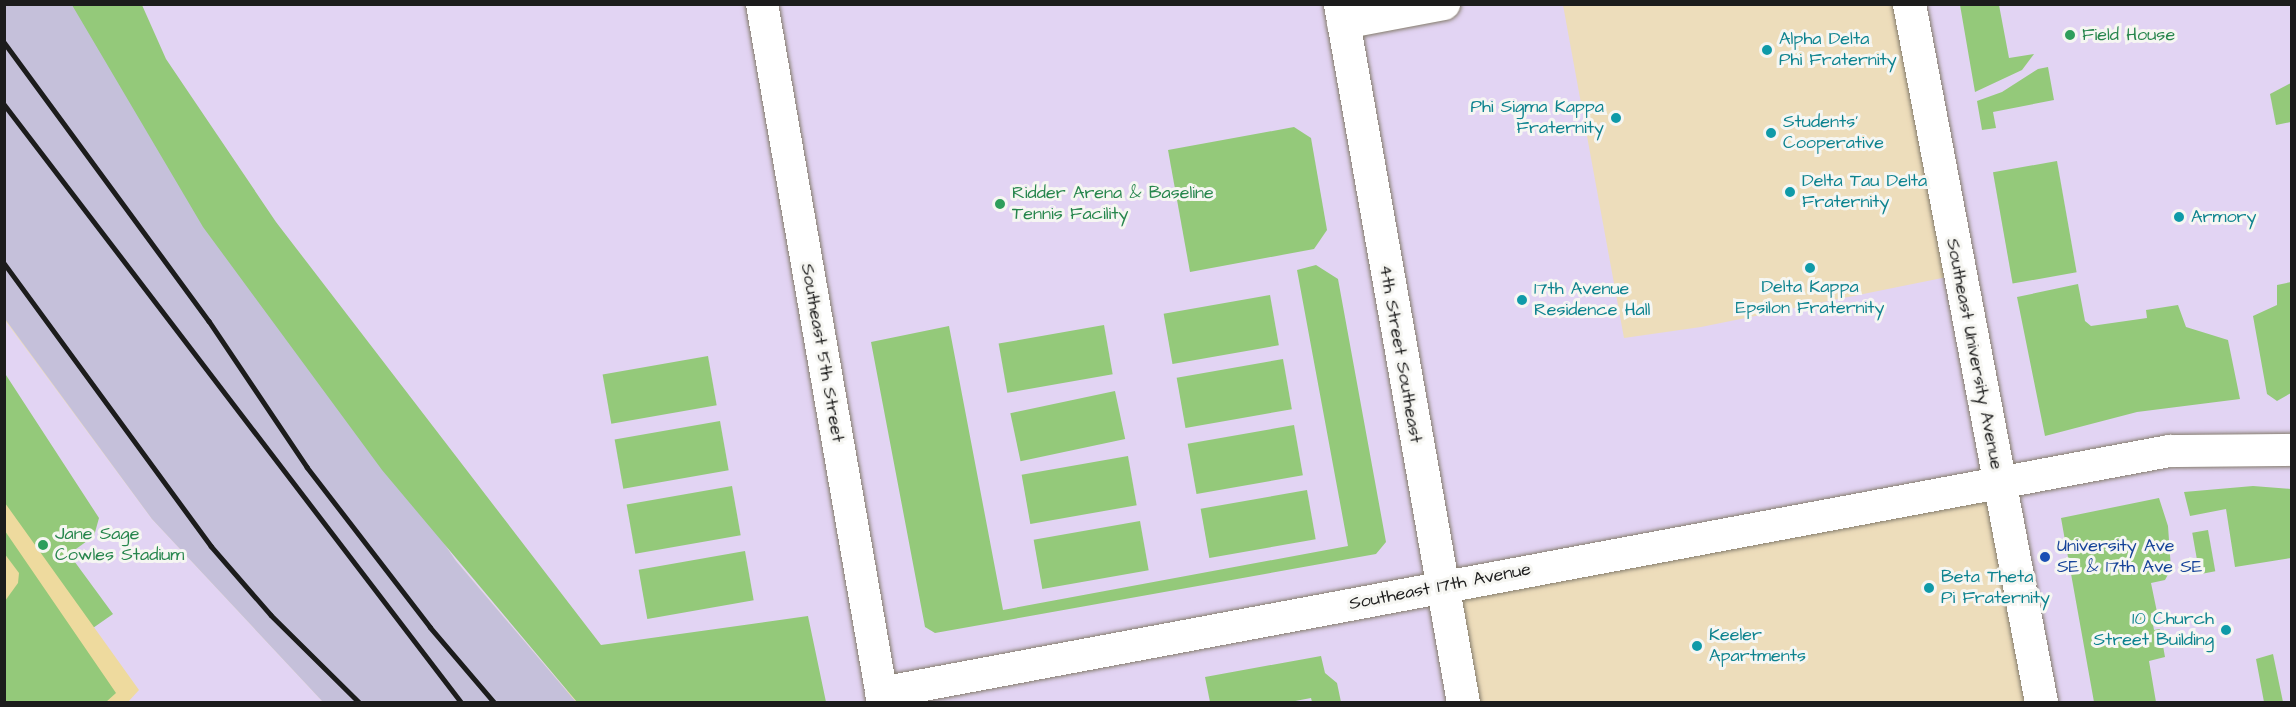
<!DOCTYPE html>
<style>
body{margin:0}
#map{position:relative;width:2296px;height:707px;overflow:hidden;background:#edddbb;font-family:"Architects Daughter",sans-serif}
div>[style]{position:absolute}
.built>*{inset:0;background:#e2d4f3}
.industrial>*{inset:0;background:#c5c0da}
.green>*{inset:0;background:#94c97a;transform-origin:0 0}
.sand>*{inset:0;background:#eeda9e}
.roads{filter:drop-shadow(0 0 2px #847c6c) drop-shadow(0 0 2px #847c6c)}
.minor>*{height:32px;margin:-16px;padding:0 16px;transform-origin:16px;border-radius:16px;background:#fff}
.major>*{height:33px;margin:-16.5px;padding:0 16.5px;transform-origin:16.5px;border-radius:16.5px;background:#fff}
.rail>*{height:4.5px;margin:-2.25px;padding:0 2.25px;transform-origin:2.25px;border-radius:2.25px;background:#1c1c1c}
.dots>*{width:16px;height:16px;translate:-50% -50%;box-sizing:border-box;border:3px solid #f6f6f2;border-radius:50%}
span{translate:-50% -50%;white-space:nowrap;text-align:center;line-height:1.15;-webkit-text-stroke:6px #f6f6f2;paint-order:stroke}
.leisure-label{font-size:18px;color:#27864d}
.left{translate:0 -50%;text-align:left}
.culture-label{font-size:18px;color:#0d838f}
.right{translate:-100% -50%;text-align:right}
.street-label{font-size:18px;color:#1c1c1c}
.transit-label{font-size:18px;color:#164399}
.frame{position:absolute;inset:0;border:6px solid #1c1c1c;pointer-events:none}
</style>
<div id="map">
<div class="built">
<i style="clip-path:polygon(75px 5px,1563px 5px,1624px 338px,1701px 327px,1957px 275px,1909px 5px,2291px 5px,2291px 702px,2041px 702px,1999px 481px,1440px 587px,1463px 702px,670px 702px,641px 673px,567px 691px,456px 561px)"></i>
<i style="clip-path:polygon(4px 319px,152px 519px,323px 702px,5px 702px)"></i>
</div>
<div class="industrial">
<i style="clip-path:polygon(4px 5px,75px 5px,456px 561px,576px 702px,323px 702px,152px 519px,5px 319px)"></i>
</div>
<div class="green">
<i style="clip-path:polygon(72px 5px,142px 5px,166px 59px,276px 222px,601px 645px,808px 616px,826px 702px,577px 702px,382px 470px,203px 227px)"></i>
<i style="clip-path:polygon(1960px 5px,1999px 5px,2009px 58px,2034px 54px,2022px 70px,1975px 92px)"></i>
<i style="clip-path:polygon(2048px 67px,2054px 100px,1993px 112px,1996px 128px,1982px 130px,1977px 101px,2002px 92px,2038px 69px)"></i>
<i style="clip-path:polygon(2291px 83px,2291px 122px,2276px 125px,2270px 94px)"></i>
<i style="clip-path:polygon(1294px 127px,1311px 138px,1327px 230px,1314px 249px,1190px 272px,1168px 150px)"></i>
<i style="left:2057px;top:161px;width:113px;height:65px;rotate:80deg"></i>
<i style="clip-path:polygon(1316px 265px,1338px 279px,1386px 542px,1376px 554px,935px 633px,925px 627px,871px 342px,949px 326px,1003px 610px,1348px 546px,1297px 270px)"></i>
<i style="clip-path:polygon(2291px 282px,2291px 393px,2277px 401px,2267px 394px,2253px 316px,2277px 305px,2277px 285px)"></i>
<i style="clip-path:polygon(2078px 284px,2085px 321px,2091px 326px,2147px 318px,2146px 310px,2178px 305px,2186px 327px,2228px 340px,2240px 399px,2137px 412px,2045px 436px,2017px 297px)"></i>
<i style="left:1270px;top:295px;width:51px;height:108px;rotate:80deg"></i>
<i style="left:1104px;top:325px;width:50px;height:107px;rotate:80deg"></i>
<i style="left:708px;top:356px;width:50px;height:107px;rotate:80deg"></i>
<i style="left:1283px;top:359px;width:51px;height:108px;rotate:80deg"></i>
<i style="clip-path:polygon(4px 372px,99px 518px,94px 536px,69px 554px,113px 614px,93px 628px,128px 702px,5px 702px)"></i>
<i style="left:1115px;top:391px;width:49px;height:107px;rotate:78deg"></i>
<i style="left:720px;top:421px;width:50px;height:107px;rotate:80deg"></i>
<i style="left:1294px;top:425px;width:51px;height:108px;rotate:80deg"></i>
<i style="left:1128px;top:456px;width:50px;height:108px;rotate:80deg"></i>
<i style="left:732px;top:486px;width:50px;height:107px;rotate:80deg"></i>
<i style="clip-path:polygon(2253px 486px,2291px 489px,2291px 558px,2235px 567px,2226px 509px,2190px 516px,2184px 492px)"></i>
<i style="left:1307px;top:490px;width:50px;height:108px;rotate:80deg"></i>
<i style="clip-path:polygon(2159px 498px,2168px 526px,2171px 569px,2165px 580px,2151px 583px,2157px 612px,2151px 613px,2154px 630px,2160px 629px,2165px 657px,2149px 661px,2156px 702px,2094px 702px,2061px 518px)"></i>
<i style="left:1140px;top:521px;width:50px;height:108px;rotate:80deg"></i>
<i style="left:2208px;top:530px;width:42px;height:16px;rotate:80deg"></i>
<i style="left:745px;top:551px;width:50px;height:108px;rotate:80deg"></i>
<i style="clip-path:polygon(2273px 654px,2283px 702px,2264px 702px,2256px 659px)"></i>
<i style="clip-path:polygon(1321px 656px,1325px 673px,1337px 683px,1341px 702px,1312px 702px,1311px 698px,1290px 702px,1210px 702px,1205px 677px)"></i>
</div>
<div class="sand">
<i style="clip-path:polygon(5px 503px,139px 690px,128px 702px,106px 702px,116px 693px,5px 531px)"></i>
<i style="clip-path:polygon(4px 553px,19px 573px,18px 583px,5px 601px)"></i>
</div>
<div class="roads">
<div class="minor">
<i style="left:762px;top:4px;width:708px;rotate:80.17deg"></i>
<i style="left:1343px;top:23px;width:103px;rotate:-10.7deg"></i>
<i style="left:881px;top:693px;width:1311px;rotate:-10.64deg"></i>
<i style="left:2169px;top:451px;width:123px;rotate:-0.5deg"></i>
</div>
<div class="major">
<i style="left:1340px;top:4px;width:709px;rotate:80.01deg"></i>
<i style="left:1909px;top:4px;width:710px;rotate:79.29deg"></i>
</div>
</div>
<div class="rail">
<i style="left:4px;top:42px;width:346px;rotate:53.7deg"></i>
<i style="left:209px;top:321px;width:176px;rotate:56.1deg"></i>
<i style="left:307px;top:467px;width:202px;rotate:52.4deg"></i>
<i style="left:430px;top:627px;width:99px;rotate:49.5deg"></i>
<i style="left:4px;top:104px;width:753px;rotate:52.61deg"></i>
<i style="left:4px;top:263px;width:351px;rotate:53.8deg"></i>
<i style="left:211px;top:546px;width:91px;rotate:49deg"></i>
<i style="left:271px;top:615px;width:124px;rotate:44.7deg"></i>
</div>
<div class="dots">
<i style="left:2070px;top:35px;background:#2e9e5b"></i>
<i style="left:1767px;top:50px;background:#0f9aa8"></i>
<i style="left:1616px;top:118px;background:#0f9aa8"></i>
<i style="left:1771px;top:133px;background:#0f9aa8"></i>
<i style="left:1790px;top:192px;background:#0f9aa8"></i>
<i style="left:1000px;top:204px;background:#2e9e5b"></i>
<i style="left:2179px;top:217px;background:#0f9aa8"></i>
<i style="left:1810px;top:268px;background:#0f9aa8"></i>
<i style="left:1522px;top:300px;background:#0f9aa8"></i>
<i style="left:43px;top:545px;background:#2e9e5b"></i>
<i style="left:2045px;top:557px;background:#1a4fb4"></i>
<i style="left:1929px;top:588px;background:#0f9aa8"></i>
<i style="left:2226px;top:630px;background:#0f9aa8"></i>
<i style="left:1697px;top:646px;background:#0f9aa8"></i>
</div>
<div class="leisure-label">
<span class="left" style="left:2082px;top:35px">Field House</span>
<span class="left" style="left:1012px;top:204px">Ridder Arena &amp; Baseline<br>Tennis Facility</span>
<span class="left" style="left:55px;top:545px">Jane Sage<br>Cowles Stadium</span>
</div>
<div class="culture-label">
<span class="left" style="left:1779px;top:50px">Alpha Delta<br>Phi Fraternity</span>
<span class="right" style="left:1604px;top:118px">Phi Sigma Kappa<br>Fraternity</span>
<span class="left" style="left:1783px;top:133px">Students'<br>Cooperative</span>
<span class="left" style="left:1802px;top:192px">Delta Tau Delta<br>Fraternity</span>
<span class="left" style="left:2191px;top:217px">Armory</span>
<span style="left:1810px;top:298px">Delta Kappa<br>Epsilon Fraternity</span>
<span class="left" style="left:1534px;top:300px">17th Avenue<br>Residence Hall</span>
<span class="left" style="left:1941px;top:588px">Beta Theta<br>Pi Fraternity</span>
<span class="right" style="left:2214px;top:630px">10 Church<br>Street Building</span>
<span class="left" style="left:1709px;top:646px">Keeler<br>Apartments</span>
</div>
<div class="street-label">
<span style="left:822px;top:353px;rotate:80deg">Southeast 5th Street</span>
<span style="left:1400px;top:354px;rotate:80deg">4th Street Southeast</span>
<span style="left:1974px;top:354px;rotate:79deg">Southeast University Avenue</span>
<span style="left:1440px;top:587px;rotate:-11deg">Southeast 17th Avenue</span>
</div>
<div class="transit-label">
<span class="left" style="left:2057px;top:557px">University Ave<br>SE &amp; 17th Ave SE</span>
</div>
<div class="frame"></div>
</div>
